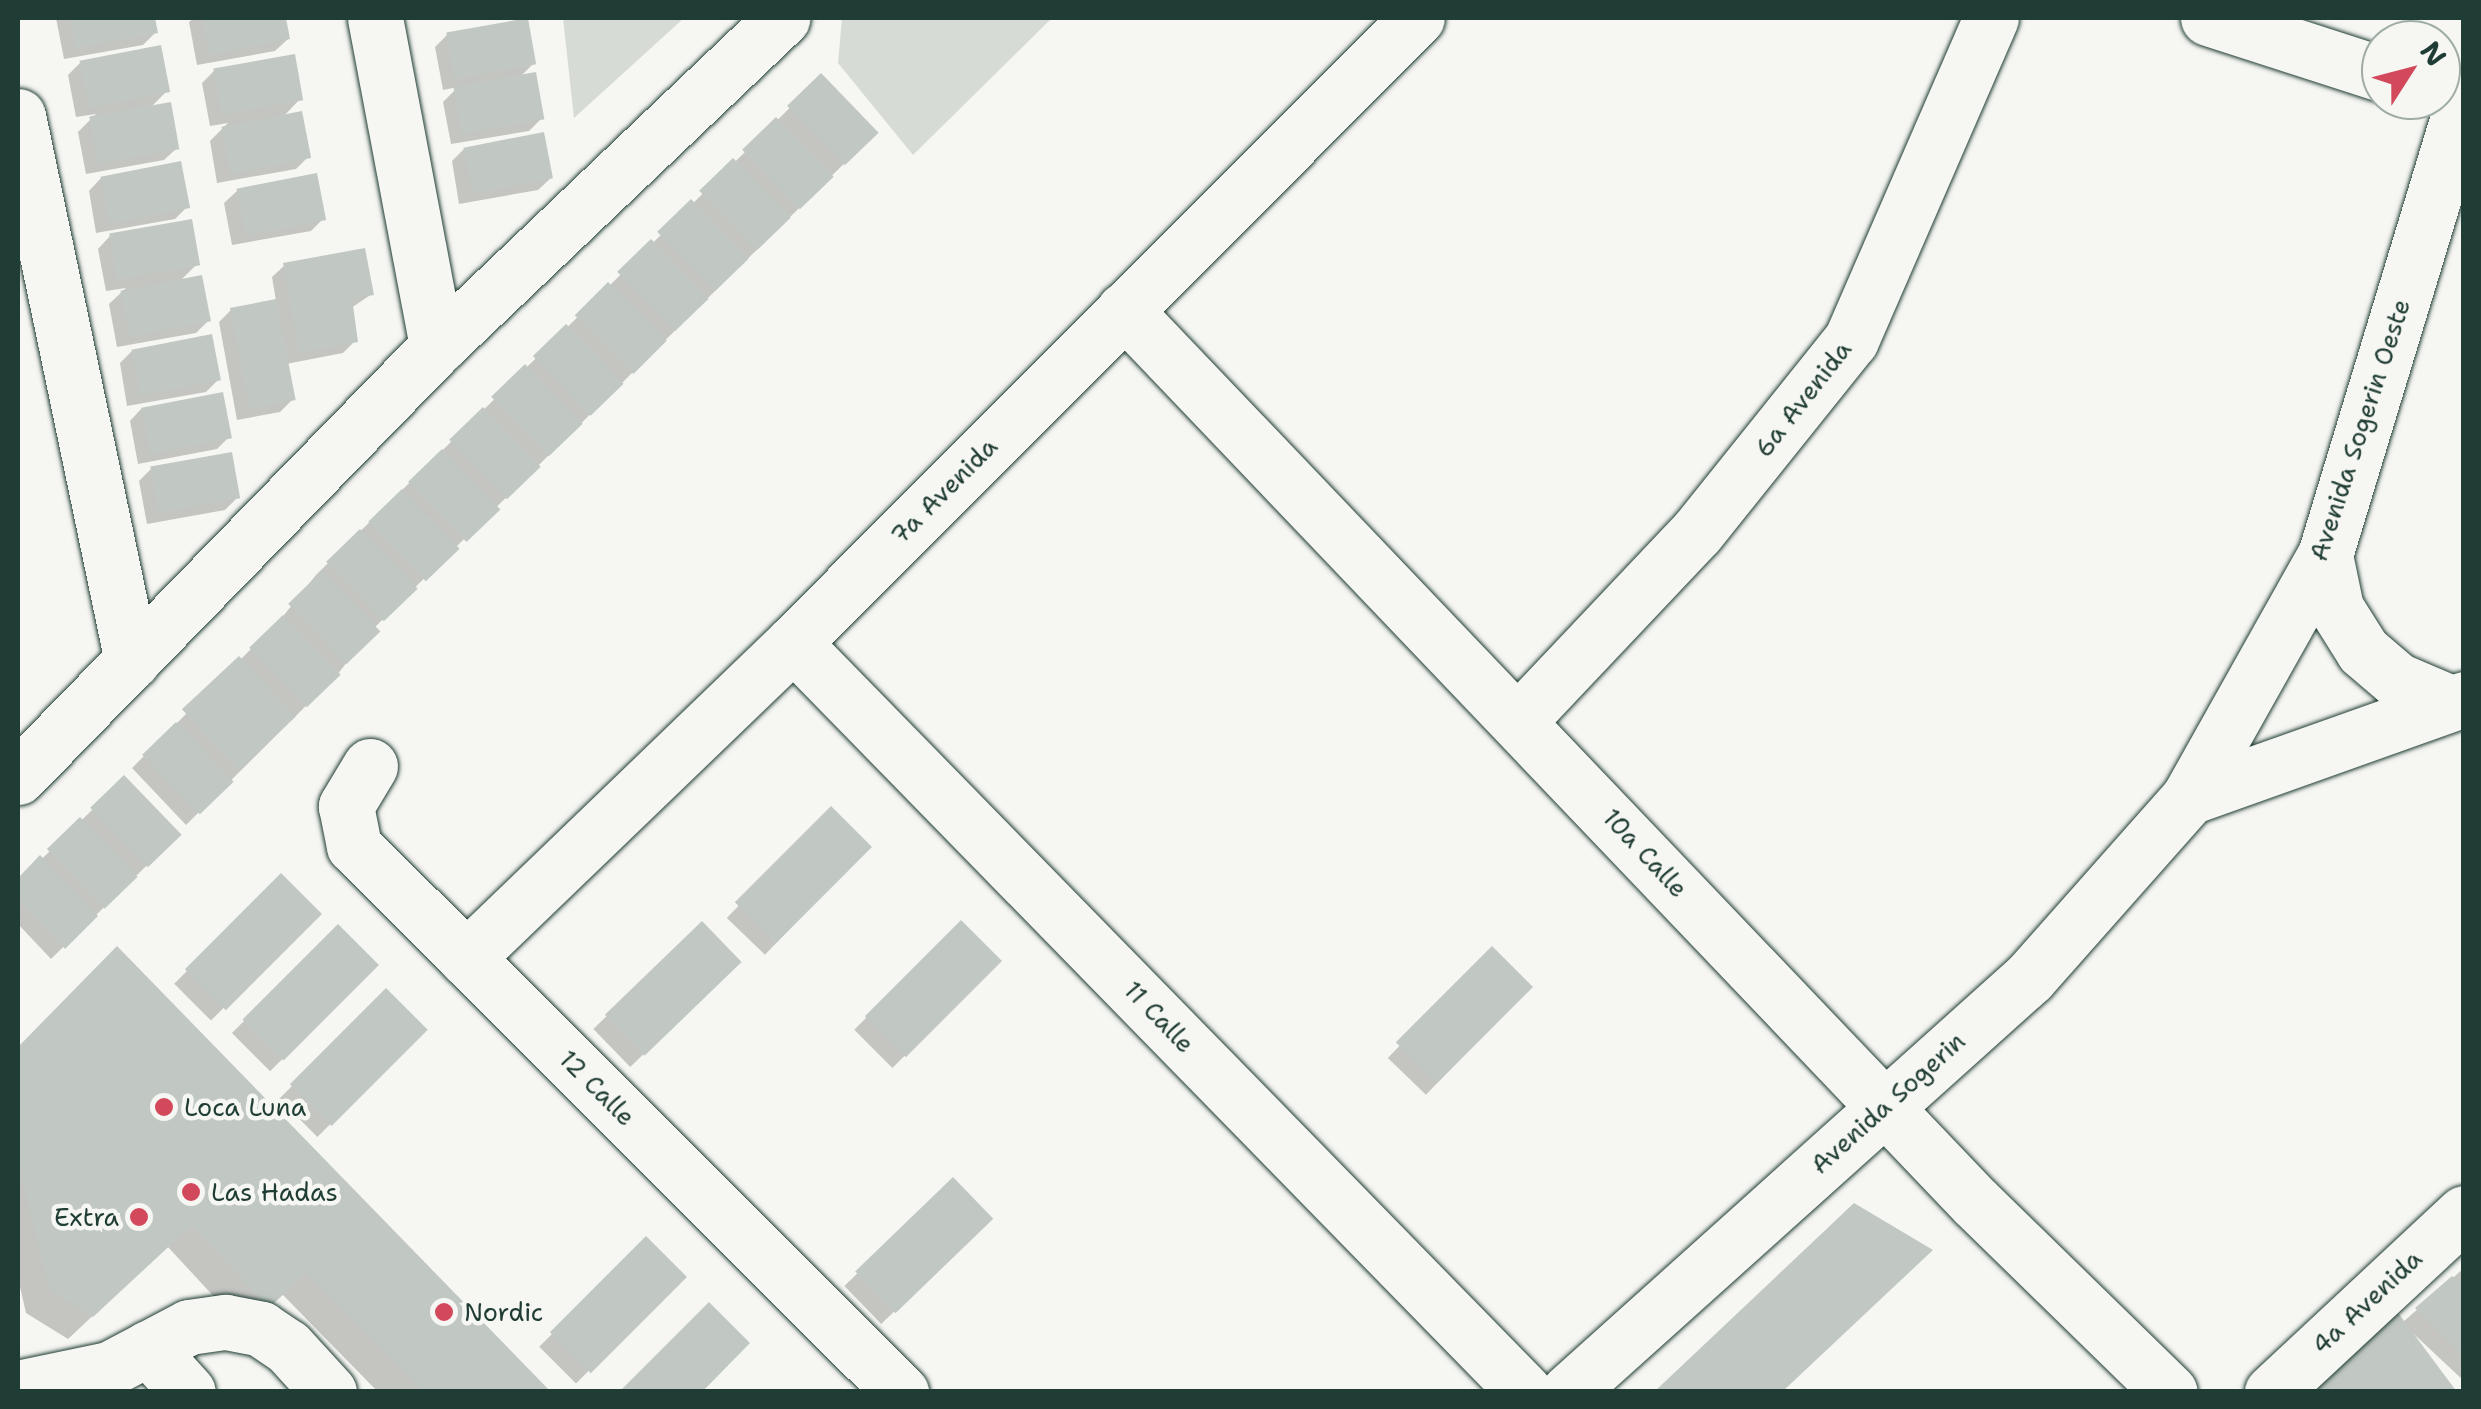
<!DOCTYPE html>
<style>
body{margin:0}
#map{position:relative;width:2481px;height:1409px;overflow:hidden;background:#f6f6f2;font-family:"Shantell Sans",sans-serif}
div>[style]{position:absolute}
.green>*{inset:0;background:#d6dbd6}
.shadow>*{inset:0;background:#0003;transform-origin:0 0}
.building>*{inset:0;background:#c1c8c3;transform-origin:0 0}
.roads{filter:drop-shadow(0 0 2px #1f3d34) drop-shadow(0 0 2px #1f3d34)}
.minor>*{height:55px;margin:-27.5px;padding:0 27.5px;transform-origin:27.5px;border-radius:27.5px;background:#f6f6f2}
.dots>*{width:28px;height:28px;translate:-50% -50%;box-sizing:border-box;border:5px solid #f6f6f2;border-radius:50%}
span{translate:-50% -50%;white-space:nowrap;text-align:center;line-height:1.15;-webkit-text-stroke:9px #f6f6f2;paint-order:stroke}
.street-label{font-size:25px;color:#1f3d34}
.poi-label{font-size:25px;color:#1f3d34}
.left{translate:0 -50%;text-align:left}
.right{translate:-100% -50%;text-align:right}
.frame{position:absolute;inset:0;border:20px solid #1f3d34;pointer-events:none}
.north{position:absolute;left:2361px;top:20px;width:100px;height:100px;box-sizing:border-box;background:#f6f6f2;border:2px solid #a0aca6;border-radius:50%;rotate:54deg;font-size:28px;font-weight:700;line-height:40px;text-align:center;color:#1f3d34}
.north::after{content:'';display:block;margin:auto;width:35px;height:45px;background:#d1495b;clip-path:polygon(50% 0,100% 100%,50% 72%,0 100%)}
</style>
<div id="map">
<div class="green">
<i style="clip-path:polygon(563px 18px,684px 18px,574px 118px)"></i>
<i style="clip-path:polygon(842px 18px,1052px 18px,913px 155px,838px 63px)"></i>
</div>
<div class="shadow">
<i style="clip-path:polygon(56px 18px,152px 18px,155px 33px,143px 45px,64px 59px)"></i>
<i style="clip-path:polygon(194px 18px,284px 18px,288px 39px,275px 51px,197px 65px,189px 22px)"></i>
<i style="clip-path:polygon(447px 35px,534px 63px,519px 78px,542px 118px,529px 131px,451px 144px,443px 102px,458px 87px,443px 90px,435px 47px)"></i>
<i style="clip-path:polygon(80px 63px,167px 91px,150px 108px,177px 148px,164px 160px,86px 174px,78px 132px,96px 114px,76px 117px,68px 75px)"></i>
<i style="clip-path:polygon(214px 71px,300px 99px,282px 118px,308px 157px,296px 169px,217px 183px,210px 141px,228px 123px,210px 126px,202px 83px)"></i>
<i style="clip-path:polygon(821px 77px,875px 133px,373px 629px,337px 675px,186px 825px,132px 768px,280px 620px,316px 575px)"></i>
<i style="clip-path:polygon(464px 149px,551px 178px,538px 190px,459px 204px,452px 161px)"></i>
<i style="clip-path:polygon(101px 178px,187px 207px,175px 219px,96px 233px,89px 191px)"></i>
<i style="clip-path:polygon(237px 191px,323px 219px,311px 231px,232px 245px,224px 203px)"></i>
<i style="clip-path:polygon(110px 236px,197px 264px,180px 281px,208px 321px,196px 333px,117px 347px,109px 304px,126px 288px,106px 291px,98px 249px)"></i>
<i style="clip-path:polygon(285px 265px,372px 294px,351px 308px,355px 341px,343px 353px,286px 364px,292px 400px,280px 412px,237px 420px,219px 322px,231px 310px,276px 301px,272px 277px)"></i>
<i style="clip-path:polygon(132px 351px,218px 380px,206px 392px,127px 406px,120px 363px)"></i>
<i style="clip-path:polygon(142px 408px,229px 437px,217px 449px,138px 464px,130px 421px)"></i>
<i style="clip-path:polygon(151px 469px,238px 497px,225px 510px,147px 524px,139px 481px)"></i>
<i style="clip-path:polygon(124px 779px,178px 835px,51px 959px,18px 924px,18px 882px)"></i>
<i style="left:831px;top:810px;width:53px;height:150px;rotate:44deg"></i>
<i style="left:281px;top:877px;width:52px;height:151px;rotate:45deg"></i>
<i style="left:961px;top:923px;width:54px;height:151px;rotate:45deg"></i>
<i style="left:702px;top:924px;width:53px;height:151px;rotate:46deg"></i>
<i style="left:338px;top:927px;width:54px;height:150px;rotate:45deg"></i>
<i style="clip-path:polygon(117px 950px,547px 1392px,378px 1392px,282px 1294px,244px 1329px,167px 1246px,68px 1339px,26px 1313px,18px 1278px,18px 1051px)"></i>
<i style="left:1492px;top:950px;width:53px;height:150px;rotate:44deg"></i>
<i style="left:386px;top:992px;width:54px;height:151px;rotate:45deg"></i>
<i style="left:953px;top:1181px;width:53px;height:151px;rotate:46deg"></i>
<i style="left:646px;top:1240px;width:52px;height:151px;rotate:45deg"></i>
<i style="clip-path:polygon(2464px 1268px,2464px 1381px,2402px 1323px)"></i>
</div>
<div class="building">
<i style="clip-path:polygon(70px 18px,155px 18px,158px 33px,76px 48px)"></i>
<i style="clip-path:polygon(202px 18px,286px 18px,290px 39px,209px 55px)"></i>
<i style="left:528px;top:18px;width:47px;height:83px;rotate:80deg"></i>
<i style="left:161px;top:45px;width:48px;height:83px;rotate:79deg"></i>
<i style="left:295px;top:54px;width:47px;height:83px;rotate:80deg"></i>
<i style="left:536px;top:72px;width:48px;height:84px;rotate:80deg"></i>
<i style="left:821px;top:73px;width:83px;height:47px;rotate:46deg"></i>
<i style="left:171px;top:102px;width:48px;height:83px;rotate:80deg"></i>
<i style="left:302px;top:111px;width:48px;height:82px;rotate:79deg"></i>
<i style="left:776px;top:117px;width:83px;height:47px;rotate:46deg"></i>
<i style="left:544px;top:132px;width:47px;height:82px;rotate:79deg"></i>
<i style="left:733px;top:158px;width:83px;height:47px;rotate:46deg"></i>
<i style="left:181px;top:161px;width:48px;height:82px;rotate:79deg"></i>
<i style="left:317px;top:173px;width:48px;height:82px;rotate:79deg"></i>
<i style="left:691px;top:199px;width:83px;height:47px;rotate:46deg"></i>
<i style="left:192px;top:219px;width:47px;height:84px;rotate:80deg"></i>
<i style="left:651px;top:239px;width:83px;height:47px;rotate:46deg"></i>
<i style="clip-path:polygon(365px 248px,374px 295px,352px 298px,358px 342px,299px 353px,283px 263px)"></i>
<i style="left:202px;top:275px;width:47px;height:83px;rotate:79deg"></i>
<i style="left:608px;top:282px;width:83px;height:47px;rotate:45deg"></i>
<i style="left:276px;top:299px;width:103px;height:47px;rotate:79deg"></i>
<i style="left:566px;top:324px;width:83px;height:46px;rotate:46deg"></i>
<i style="left:212px;top:334px;width:47px;height:82px;rotate:79deg"></i>
<i style="left:525px;top:364px;width:83px;height:47px;rotate:46deg"></i>
<i style="left:223px;top:392px;width:47px;height:83px;rotate:79deg"></i>
<i style="left:483px;top:407px;width:83px;height:47px;rotate:46deg"></i>
<i style="left:442px;top:449px;width:84px;height:47px;rotate:46deg"></i>
<i style="left:232px;top:452px;width:47px;height:83px;rotate:80deg"></i>
<i style="left:402px;top:489px;width:83px;height:47px;rotate:46deg"></i>
<i style="left:360px;top:529px;width:83px;height:47px;rotate:46deg"></i>
<i style="left:322px;top:571px;width:84px;height:47px;rotate:46deg"></i>
<i style="left:283px;top:615px;width:83px;height:47px;rotate:46deg"></i>
<i style="left:239px;top:656px;width:83px;height:78px;rotate:47deg"></i>
<i style="left:176px;top:722px;width:83px;height:47px;rotate:46deg"></i>
<i style="left:124px;top:775px;width:83px;height:47px;rotate:46deg"></i>
<i style="left:831px;top:806px;width:58px;height:136px;rotate:45deg"></i>
<i style="left:80px;top:817px;width:83px;height:46px;rotate:46deg"></i>
<i style="clip-path:polygon(40px 855px,98px 916px,65px 949px,18px 899px,18px 878px)"></i>
<i style="left:281px;top:873px;width:58px;height:136px;rotate:45deg"></i>
<i style="left:961px;top:920px;width:58px;height:136px;rotate:45deg"></i>
<i style="left:702px;top:921px;width:57px;height:135px;rotate:46deg"></i>
<i style="left:338px;top:924px;width:58px;height:135px;rotate:45deg"></i>
<i style="clip-path:polygon(117px 946px,551px 1392px,424px 1392px,306px 1273px,269px 1308px,192px 1225px,93px 1317px,49px 1289px,18px 1160px,18px 1047px)"></i>
<i style="left:1492px;top:946px;width:58px;height:136px;rotate:45deg"></i>
<i style="left:386px;top:988px;width:59px;height:136px;rotate:45deg"></i>
<i style="left:953px;top:1177px;width:58px;height:136px;rotate:46deg"></i>
<i style="clip-path:polygon(1854px 1203px,1933px 1250px,1782px 1392px,1654px 1392px)"></i>
<i style="left:646px;top:1236px;width:58px;height:136px;rotate:45deg"></i>
<i style="clip-path:polygon(2452px 1276px,2464px 1285px,2464px 1357px,2415px 1308px)"></i>
<i style="clip-path:polygon(709px 1302px,750px 1343px,702px 1392px,619px 1392px)"></i>
<i style="clip-path:polygon(2396px 1310px,2457px 1392px,2303px 1392px)"></i>
</div>
<div class="roads">
<div class="minor">
<i style="left:375px;top:18px;width:335px;rotate:79.3deg"></i>
<i style="left:2208px;top:18px;width:182px;rotate:17.9deg"></i>
<i style="left:18px;top:116px;width:557px;rotate:78.19deg"></i>
<i style="left:1124px;top:310px;width:1233px;rotate:46.35deg"></i>
<i style="left:1975px;top:1202px;width:272px;rotate:44.3deg"></i>
<i style="left:2325px;top:555px;width:54px;rotate:78.3deg"></i>
<i style="left:2336px;top:608px;width:51px;rotate:57.9deg"></i>
<i style="left:2363px;top:651px;width:45px;rotate:40.5deg"></i>
<i style="left:2397px;top:680px;width:53px;rotate:23.2deg"></i>
<i style="left:793px;top:643px;width:1047px;rotate:45.66deg"></i>
<i style="left:1520px;top:719px;width:257px;rotate:-46.6deg"></i>
<i style="left:1697px;top:532px;width:246px;rotate:-51.3deg"></i>
<i style="left:1851px;top:340px;width:351px;rotate:-66.5deg"></i>
<i style="left:370px;top:766px;width:47px;rotate:121deg"></i>
<i style="left:346px;top:806px;width:41px;rotate:78.7deg"></i>
<i style="left:354px;top:846px;width:773px;rotate:44.95deg"></i>
<i style="left:18px;top:777px;width:600px;rotate:-45.74deg"></i>
<i style="left:437px;top:347px;width:477px;rotate:-43.6deg"></i>
<i style="left:2189px;top:797px;width:292px;rotate:-19.6deg"></i>
<i style="left:466px;top:958px;width:454px;rotate:-43.9deg"></i>
<i style="left:793px;top:643px;width:883px;rotate:-45.05deg"></i>
<i style="left:148px;top:1348px;width:59px;rotate:47.7deg"></i>
<i style="left:18px;top:1388px;width:93px;rotate:-11.8deg"></i>
<i style="left:109px;top:1369px;width:90px;rotate:-27.7deg"></i>
<i style="left:189px;top:1327px;width:37px;rotate:-8deg"></i>
<i style="left:226px;top:1322px;width:36px;rotate:11deg"></i>
<i style="left:261px;top:1329px;width:32px;rotate:34deg"></i>
<i style="left:288px;top:1347px;width:61px;rotate:47.7deg"></i>
<i style="left:1568px;top:1392px;width:621px;rotate:-41.93deg"></i>
<i style="left:2030px;top:977px;width:240px;rotate:-48.5deg"></i>
<i style="left:2189px;top:797px;width:278px;rotate:-60.7deg"></i>
<i style="left:2325px;top:555px;width:478px;rotate:-73.1deg"></i>
<i style="left:2272px;top:1392px;width:262px;rotate:-43deg"></i>
</div>
</div>
<div class="dots">
<i style="left:164px;top:1107px;background:#d1495b"></i>
<i style="left:191px;top:1192px;background:#d1495b"></i>
<i style="left:139px;top:1217px;background:#d1495b"></i>
<i style="left:444px;top:1312px;background:#d1495b"></i>
</div>
<div class="street-label">
<span style="left:1803px;top:399px;rotate:-52deg">6a Avenida</span>
<span style="left:2360px;top:430px;rotate:-72deg">Avenida Sogerin Oeste</span>
<span style="left:944px;top:491px;rotate:-45deg">7a Avenida</span>
<span style="left:1645px;top:853px;rotate:47deg">10a Calle</span>
<span style="left:1159px;top:1017px;rotate:46deg">11 Calle</span>
<span style="left:597px;top:1088px;rotate:45deg">12 Calle</span>
<span style="left:1888px;top:1103px;rotate:-42deg">Avenida Sogerin</span>
<span style="left:2367px;top:1302px;rotate:-43deg">4a Avenida</span>
</div>
<div class="poi-label">
<span class="left" style="left:184px;top:1107px">Loca Luna</span>
<span class="left" style="left:211px;top:1192px">Las Hadas</span>
<span class="right" style="left:119px;top:1217px">Extra</span>
<span class="left" style="left:464px;top:1312px">Nordic</span>
</div>
<div class="frame"></div>
<div class="north">N</div>
</div>
